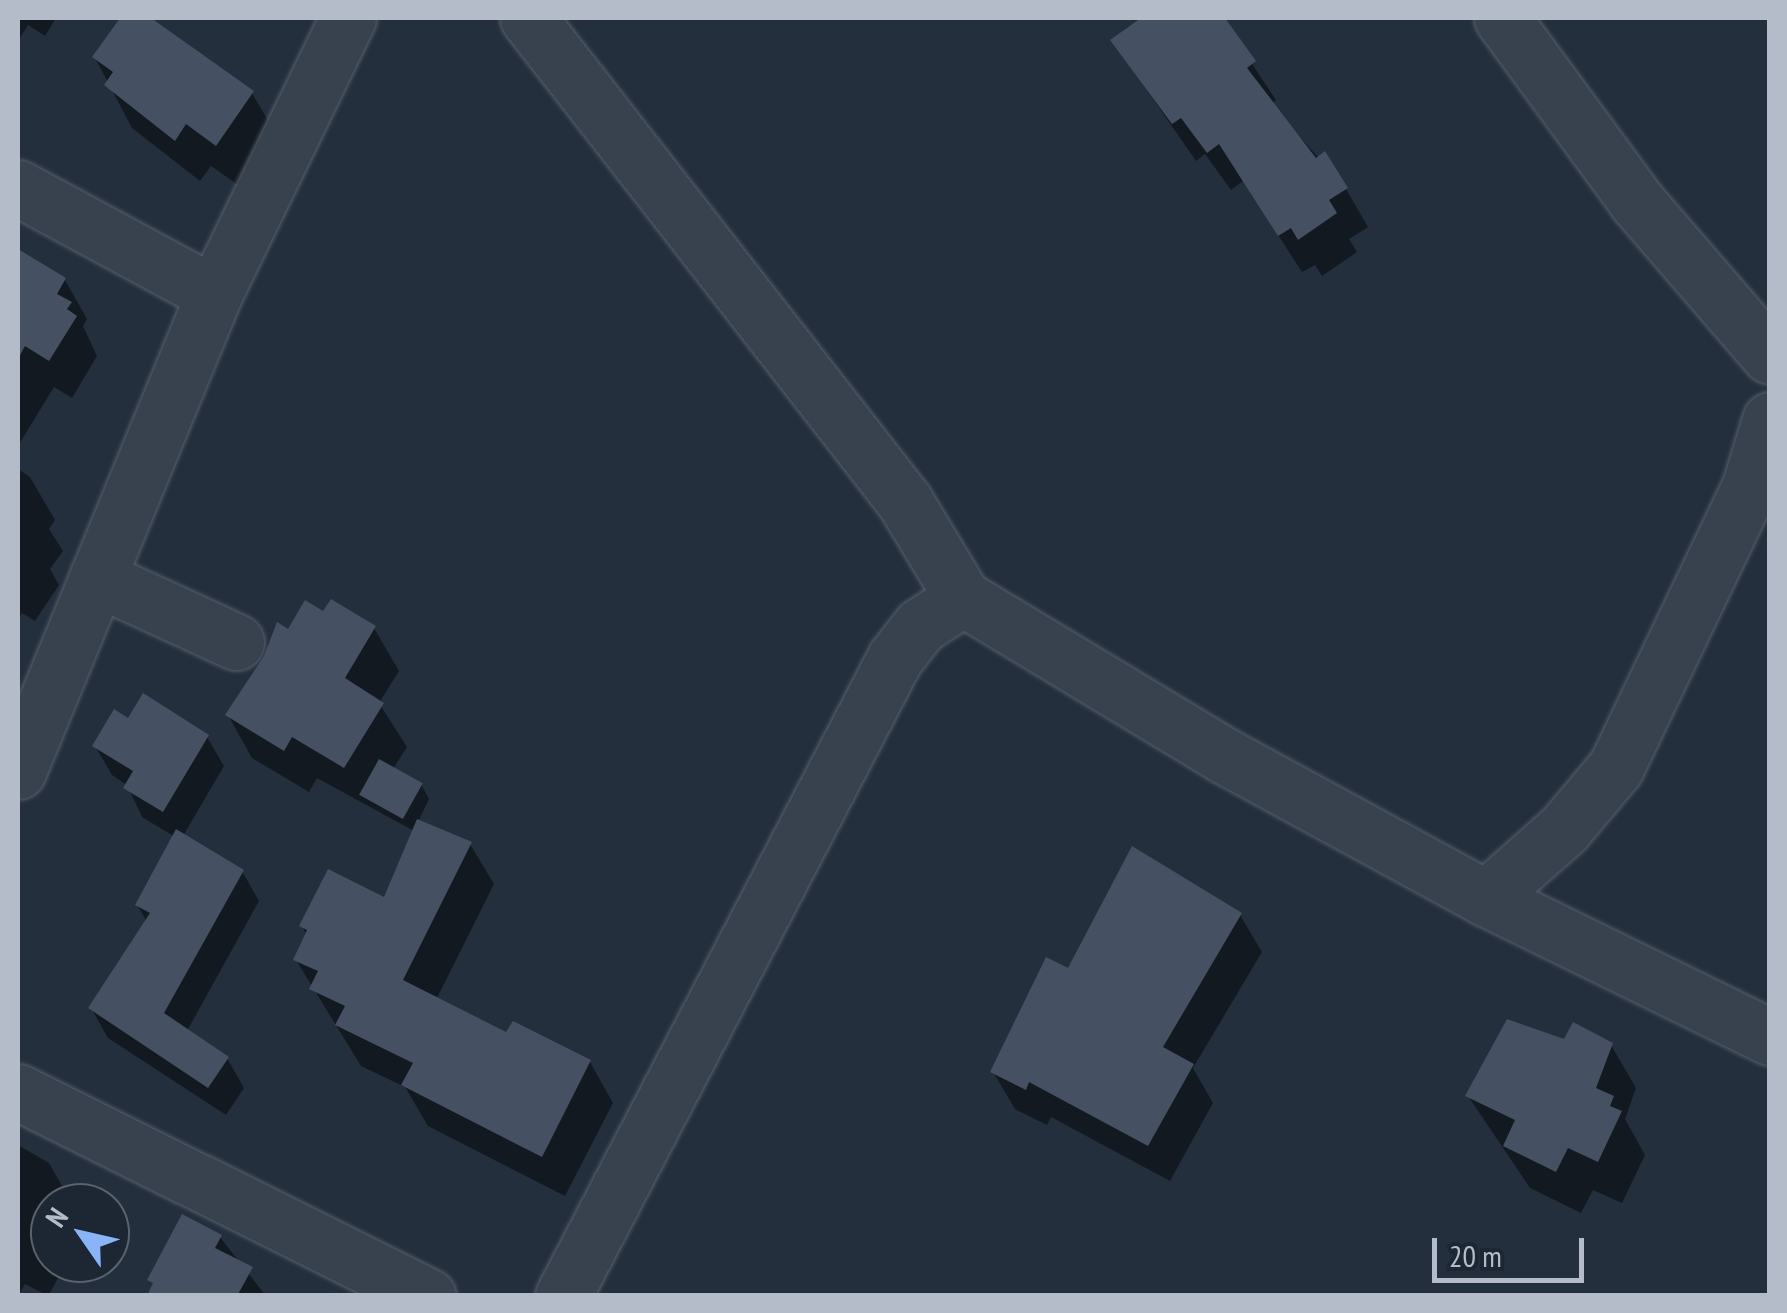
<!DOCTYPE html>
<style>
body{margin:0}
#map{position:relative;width:1787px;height:1313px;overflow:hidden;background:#242f3e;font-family:"PT Sans Narrow",sans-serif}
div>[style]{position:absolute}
.shadow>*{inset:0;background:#0007}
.building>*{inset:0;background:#455162;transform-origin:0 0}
.roads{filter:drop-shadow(0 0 2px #565f6c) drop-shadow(0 0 2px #565f6c)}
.minor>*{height:55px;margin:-27.5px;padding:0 27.5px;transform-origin:27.5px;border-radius:27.5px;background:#38414e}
span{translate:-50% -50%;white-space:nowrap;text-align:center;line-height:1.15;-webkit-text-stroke:8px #1d2633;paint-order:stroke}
.frame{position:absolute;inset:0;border:20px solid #b4bcc9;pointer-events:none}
.north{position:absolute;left:30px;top:1183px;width:100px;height:100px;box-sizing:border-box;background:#1d2633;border:2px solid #59626f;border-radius:50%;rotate:304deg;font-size:28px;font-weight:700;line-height:40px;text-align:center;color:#b4bcc9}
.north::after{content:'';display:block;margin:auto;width:35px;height:45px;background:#8ab4f8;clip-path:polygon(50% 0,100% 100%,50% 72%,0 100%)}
.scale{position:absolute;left:1432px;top:1238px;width:152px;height:45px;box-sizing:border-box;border:5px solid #b4bcc9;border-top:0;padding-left:12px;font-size:30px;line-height:35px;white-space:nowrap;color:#b4bcc9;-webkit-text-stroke:8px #1d2633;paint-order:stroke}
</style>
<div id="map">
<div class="shadow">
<i style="clip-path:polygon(18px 18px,56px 18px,45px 36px,28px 25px,18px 41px)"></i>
<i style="clip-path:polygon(123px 18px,146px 18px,252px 93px,277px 136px,241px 187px,211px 166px,200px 181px,132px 128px,95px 58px)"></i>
<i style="clip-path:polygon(1145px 18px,1182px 18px,1195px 35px,1222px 18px,1276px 100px,1271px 104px,1346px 189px,1368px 227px,1349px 239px,1357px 252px,1322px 276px,1315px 265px,1302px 272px,1243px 181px,1231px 190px,1205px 154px,1196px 161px,1113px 41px)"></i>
<i style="clip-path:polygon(18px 254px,65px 280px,87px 319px,83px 326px,97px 356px,72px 398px,54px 387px,18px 446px)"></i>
<i style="clip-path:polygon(18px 469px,30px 477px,55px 520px,49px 529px,63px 551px,50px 569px,59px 585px,35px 621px,22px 613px,18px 620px)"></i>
<i style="clip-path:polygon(324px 614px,374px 628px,399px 671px,379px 703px,407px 747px,393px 769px,421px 784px,429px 799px,418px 822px,470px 844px,494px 884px,436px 1000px,507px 1036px,590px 1062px,613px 1103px,565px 1196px,428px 1126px,405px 1087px,361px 1066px,296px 960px,307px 936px,302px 926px,385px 901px,414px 831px,317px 778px,309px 792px,252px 758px,228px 715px,289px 632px)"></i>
<i style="clip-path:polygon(129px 721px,207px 737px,224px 766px,183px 836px,242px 871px,259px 901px,187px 1031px,227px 1058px,244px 1088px,226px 1115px,108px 1038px,91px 1008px,147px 922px,137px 905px,175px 837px,142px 817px,127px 785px,112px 775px,95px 746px)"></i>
<i style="clip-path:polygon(1240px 915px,1262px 952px,1193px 1068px,1213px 1103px,1170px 1181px,1051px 1117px,1047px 1125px,1015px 1109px,993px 1072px)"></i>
<i style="clip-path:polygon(1566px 1042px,1611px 1045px,1636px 1088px,1625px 1119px,1645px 1155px,1622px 1203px,1593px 1190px,1581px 1213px,1530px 1188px,1468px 1096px)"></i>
<i style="clip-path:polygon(18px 1145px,49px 1163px,72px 1203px,50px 1203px,50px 1263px,67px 1263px,48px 1296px,25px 1284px,18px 1296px)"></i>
<i style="clip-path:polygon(220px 1237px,266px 1296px,148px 1296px)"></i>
</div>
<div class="building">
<i style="clip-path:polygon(120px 18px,151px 18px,254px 91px,216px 146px,186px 124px,175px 141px,104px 85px,113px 72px,92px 57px)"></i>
<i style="clip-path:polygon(1141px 18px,1225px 18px,1256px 61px,1247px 68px,1316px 158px,1325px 151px,1348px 188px,1329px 200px,1337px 213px,1298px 240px,1291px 228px,1278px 236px,1219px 144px,1207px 153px,1181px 118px,1172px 124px,1110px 40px)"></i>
<i style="clip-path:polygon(18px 249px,66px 278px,57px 294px,72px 302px,67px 309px,77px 316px,49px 361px,25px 346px,18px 359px)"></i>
<i style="clip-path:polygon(331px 599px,376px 626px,345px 678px,384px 703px,344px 768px,292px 737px,284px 751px,225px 715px,264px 656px,277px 622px,288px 629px,305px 600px,323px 611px)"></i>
<i style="clip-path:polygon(143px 693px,209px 735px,163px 812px,123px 788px,133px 771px,92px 746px,114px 709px,128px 718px)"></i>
<i style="left:379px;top:759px;width:50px;height:41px;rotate:29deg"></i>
<i style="clip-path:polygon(417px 819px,472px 842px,403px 980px,506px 1032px,513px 1021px,591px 1060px,542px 1157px,401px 1085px,413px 1063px,335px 1025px,345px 1006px,309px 989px,318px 971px,293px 960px,307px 930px,299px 926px,328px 869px,384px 897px)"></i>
<i style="clip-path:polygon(176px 829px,244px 870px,164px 1013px,229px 1057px,208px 1088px,88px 1008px,150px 913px,135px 905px)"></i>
<i style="clip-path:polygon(1132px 846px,1242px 913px,1163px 1047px,1194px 1064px,1148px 1146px,1029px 1082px,1026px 1090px,990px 1072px,1046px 957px,1068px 968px)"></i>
<i style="clip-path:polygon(1507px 1019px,1564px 1039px,1573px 1022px,1613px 1043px,1596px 1088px,1614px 1096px,1610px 1106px,1622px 1111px,1598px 1162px,1568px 1148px,1556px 1172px,1503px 1146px,1515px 1120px,1465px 1096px)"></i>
<i style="clip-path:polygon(182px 1214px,222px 1235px,215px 1248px,253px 1267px,237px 1296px,147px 1296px,153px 1283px,147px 1280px)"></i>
</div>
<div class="roads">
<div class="minor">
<i style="left:528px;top:18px;width:614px;rotate:52.08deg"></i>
<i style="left:905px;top:502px;width:112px;rotate:58.9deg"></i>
<i style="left:963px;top:598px;width:308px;rotate:31.1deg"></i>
<i style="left:1227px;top:757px;width:295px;rotate:28.6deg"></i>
<i style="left:1486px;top:898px;width:316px;rotate:26.1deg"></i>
<i style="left:1502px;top:18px;width:228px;rotate:53.7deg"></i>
<i style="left:1637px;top:202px;width:203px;rotate:49.2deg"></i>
<i style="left:18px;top:188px;width:223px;rotate:28.4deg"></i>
<i style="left:97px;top:578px;width:153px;rotate:24.7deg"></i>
<i style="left:18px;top:771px;width:516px;rotate:-67.66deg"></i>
<i style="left:214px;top:294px;width:307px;rotate:-64.1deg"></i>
<i style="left:1486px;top:898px;width:104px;rotate:-41.5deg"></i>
<i style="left:1564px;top:829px;width:81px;rotate:-50deg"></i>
<i style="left:1616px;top:767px;width:311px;rotate:-64.5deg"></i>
<i style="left:1750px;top:486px;width:69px;rotate:-73.1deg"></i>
<i style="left:18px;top:1092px;width:458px;rotate:26.5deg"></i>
<i style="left:563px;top:1296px;width:719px;rotate:-62.51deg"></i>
<i style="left:895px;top:658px;width:41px;rotate:-52deg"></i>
<i style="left:920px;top:626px;width:51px;rotate:-33.1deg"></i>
</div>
</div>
<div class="frame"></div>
<div class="north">N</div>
<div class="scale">20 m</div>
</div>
